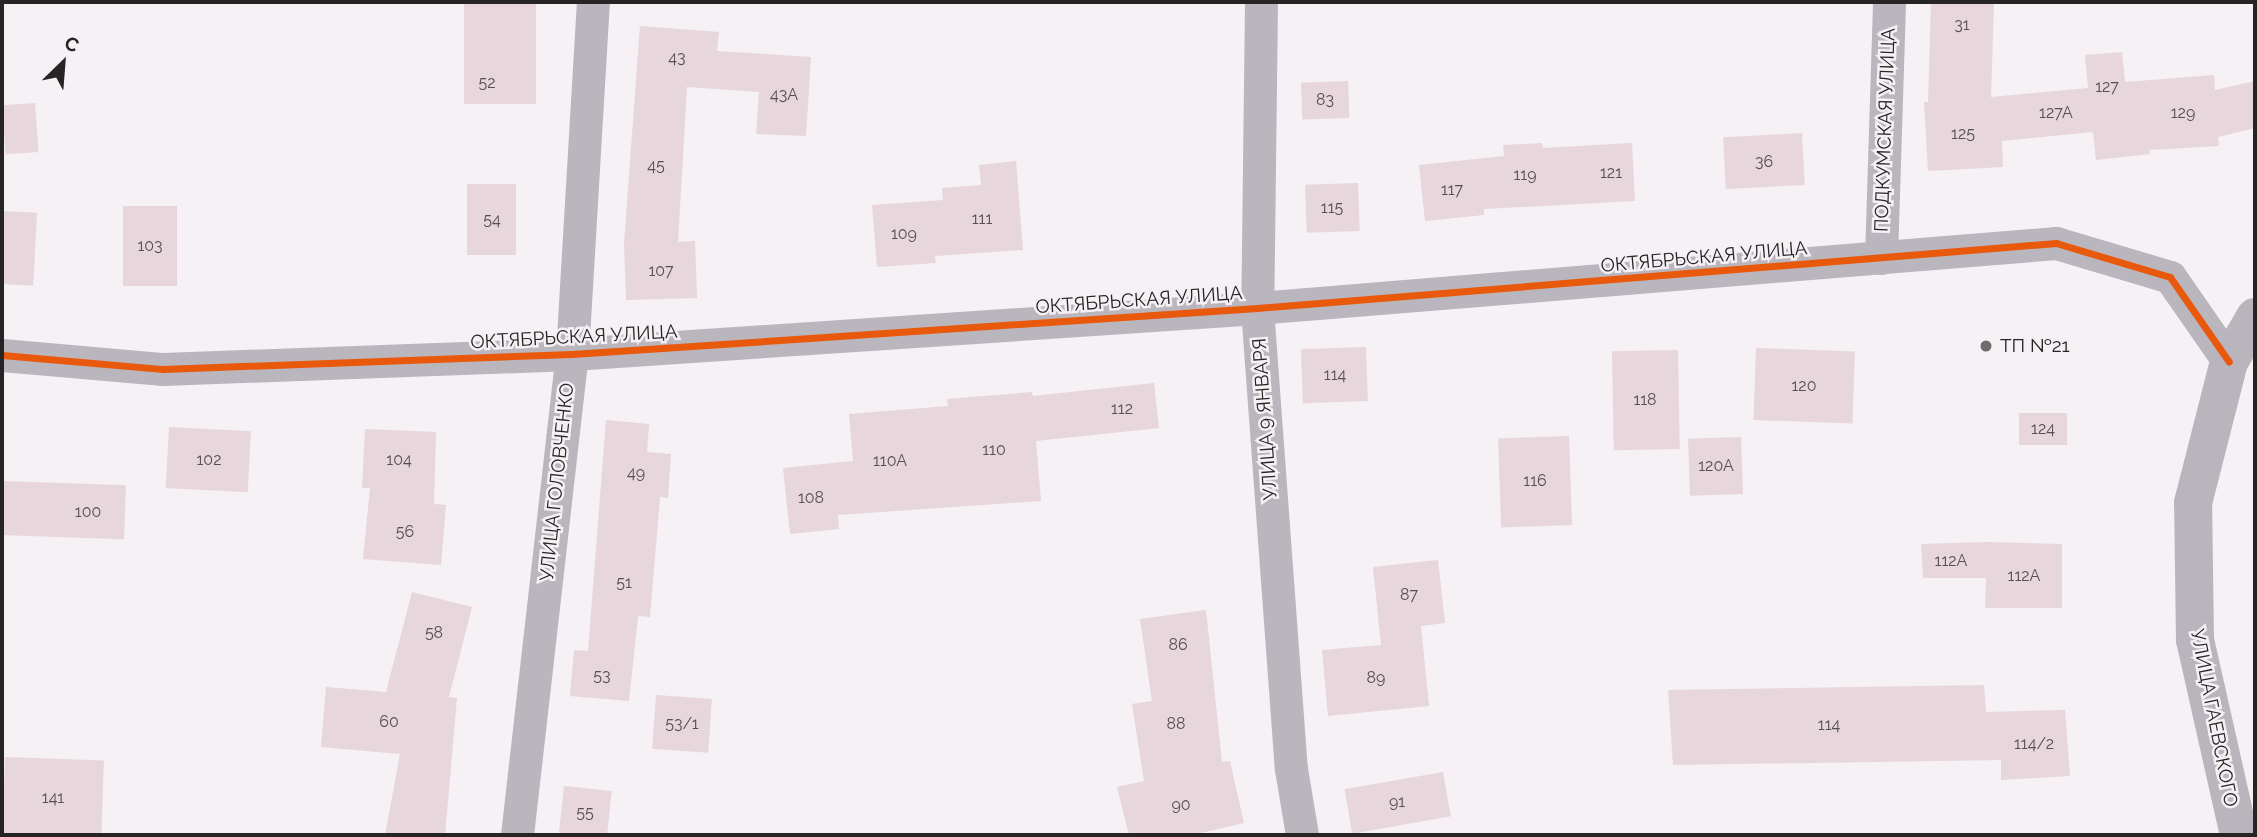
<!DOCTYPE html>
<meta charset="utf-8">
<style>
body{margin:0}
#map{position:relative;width:2257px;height:837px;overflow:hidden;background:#f5f1f4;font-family:Raleway,sans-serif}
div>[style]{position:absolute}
.building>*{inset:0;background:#e7d6db;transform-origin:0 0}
.minor>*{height:33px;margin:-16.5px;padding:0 16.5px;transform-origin:16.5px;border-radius:16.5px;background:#bab6be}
.secondary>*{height:38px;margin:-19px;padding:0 19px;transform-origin:19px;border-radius:19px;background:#b9b5bd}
.cycleway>*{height:7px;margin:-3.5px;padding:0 3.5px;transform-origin:3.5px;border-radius:3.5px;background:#e8590c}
.dots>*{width:19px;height:19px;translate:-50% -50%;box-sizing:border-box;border:4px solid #f6f0f5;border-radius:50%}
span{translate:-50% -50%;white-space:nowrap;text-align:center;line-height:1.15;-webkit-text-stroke:5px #f6f0f5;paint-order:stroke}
.number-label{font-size:16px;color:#565052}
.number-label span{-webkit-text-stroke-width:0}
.street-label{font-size:19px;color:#262425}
.poi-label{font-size:19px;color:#262425}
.left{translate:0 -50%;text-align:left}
.frame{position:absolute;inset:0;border:4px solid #262425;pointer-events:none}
.north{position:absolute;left:28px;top:28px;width:70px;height:70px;-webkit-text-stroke:5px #f6f0f5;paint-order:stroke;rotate:25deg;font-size:19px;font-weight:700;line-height:28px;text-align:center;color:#262425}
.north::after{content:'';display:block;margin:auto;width:24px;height:32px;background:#262425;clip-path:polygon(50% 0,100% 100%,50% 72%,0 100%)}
</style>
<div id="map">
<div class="building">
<i style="left:464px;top:2px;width:72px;height:102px"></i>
<i style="clip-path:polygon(1931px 2px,1994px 2px,1991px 97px,2088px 88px,2085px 55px,2122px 52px,2125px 82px,2214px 75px,2215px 90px,2255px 81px,2255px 128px,2218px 137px,2219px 146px,2149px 150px,2150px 154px,2096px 160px,2093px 132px,2002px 141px,2003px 167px,1928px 171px,1924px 102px,1928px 102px)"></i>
<i style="clip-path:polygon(640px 26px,719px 32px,717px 51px,811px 57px,806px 136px,756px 134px,759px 92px,687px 87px,678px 242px,695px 241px,697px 298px,626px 300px,624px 243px)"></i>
<i style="left:1348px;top:81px;width:37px;height:47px;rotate:88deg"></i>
<i style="left:35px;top:103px;width:49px;height:33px;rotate:86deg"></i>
<i style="left:1802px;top:133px;width:52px;height:79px;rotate:87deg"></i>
<i style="clip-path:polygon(1542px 143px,1543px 148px,1632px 143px,1635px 201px,1484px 209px,1484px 215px,1425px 221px,1419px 165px,1504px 156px,1503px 145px)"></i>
<i style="clip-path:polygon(1016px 161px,1023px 250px,935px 256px,936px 263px,877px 267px,872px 205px,943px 200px,942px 188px,981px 185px,979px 165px)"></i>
<i style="left:1358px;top:183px;width:48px;height:53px;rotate:88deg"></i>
<i style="left:467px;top:184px;width:49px;height:71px"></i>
<i style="left:123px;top:206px;width:54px;height:80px"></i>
<i style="left:2px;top:211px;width:35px;height:73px;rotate:3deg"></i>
<i style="left:1366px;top:347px;width:54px;height:65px;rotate:88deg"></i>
<i style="left:1756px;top:348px;width:99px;height:72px;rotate:2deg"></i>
<i style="left:1678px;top:350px;width:99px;height:66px;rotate:89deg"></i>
<i style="clip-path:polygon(1154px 383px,1159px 428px,1036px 441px,1041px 501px,838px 515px,839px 529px,790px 534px,783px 468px,853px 461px,849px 414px,948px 406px,947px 399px,1032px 392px,1033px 396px)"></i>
<i style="left:2067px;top:413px;width:32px;height:48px;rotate:90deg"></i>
<i style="clip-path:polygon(606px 420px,649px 424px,647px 452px,671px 454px,668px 498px,660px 497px,650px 617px,638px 616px,629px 701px,570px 696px,574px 650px,588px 651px)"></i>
<i style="left:169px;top:427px;width:82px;height:61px;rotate:3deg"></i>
<i style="clip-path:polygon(365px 429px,436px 432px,434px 504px,446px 505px,441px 565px,363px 559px,370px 488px,362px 488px)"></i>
<i style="left:1569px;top:436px;width:89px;height:71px;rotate:88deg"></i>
<i style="left:1741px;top:437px;width:57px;height:53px;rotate:88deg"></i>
<i style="left:2px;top:481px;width:124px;height:54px;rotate:2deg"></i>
<i style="clip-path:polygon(1986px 542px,2062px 544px,2062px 608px,1985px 608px,1986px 578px,1923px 578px,1921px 544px)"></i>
<i style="clip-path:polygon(1438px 560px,1445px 623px,1421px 626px,1429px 706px,1328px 716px,1322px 650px,1381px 645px,1373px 567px)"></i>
<i style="clip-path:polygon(412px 592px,472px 607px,449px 697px,457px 698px,445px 835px,385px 835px,400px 754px,321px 747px,326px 687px,386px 692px)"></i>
<i style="clip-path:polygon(1206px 610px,1222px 762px,1230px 761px,1244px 823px,1192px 835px,1129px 835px,1117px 787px,1144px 781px,1132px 704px,1152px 701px,1140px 619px)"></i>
<i style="clip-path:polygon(1984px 685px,1986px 712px,2065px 710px,2070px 776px,2001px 780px,2001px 760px,1673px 765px,1668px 690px)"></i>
<i style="left:656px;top:695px;width:56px;height:54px;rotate:4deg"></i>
<i style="left:5px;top:757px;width:99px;height:78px;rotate:2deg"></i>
<i style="left:1443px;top:772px;width:45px;height:100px;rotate:80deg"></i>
<i style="left:564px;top:786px;width:48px;height:49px;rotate:6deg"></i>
</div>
<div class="minor">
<i style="left:1261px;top:2px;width:306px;rotate:90.7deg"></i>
<i style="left:1257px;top:308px;width:462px;rotate:85.8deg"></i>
<i style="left:1291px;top:769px;width:67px;rotate:80.5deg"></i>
<i style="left:1881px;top:258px;width:256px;rotate:-88.2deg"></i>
<i style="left:2px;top:355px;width:162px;rotate:5deg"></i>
<i style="left:163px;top:369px;width:409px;rotate:-2.1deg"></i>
<i style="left:572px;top:354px;width:687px;rotate:-3.84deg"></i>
<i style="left:1257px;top:308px;width:802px;rotate:-4.65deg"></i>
<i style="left:2056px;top:243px;width:119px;rotate:16.6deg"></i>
<i style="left:2170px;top:277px;width:103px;rotate:55.2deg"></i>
<i style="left:517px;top:835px;width:484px;rotate:-83.5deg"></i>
<i style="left:572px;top:354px;width:353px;rotate:-86.6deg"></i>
</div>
<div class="secondary">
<i style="left:2239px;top:835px;width:200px;rotate:-102.7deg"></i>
<i style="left:2195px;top:640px;width:137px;rotate:-90.8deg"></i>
<i style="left:2193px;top:503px;width:146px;rotate:-75.7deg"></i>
<i style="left:2229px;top:362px;width:52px;rotate:-60deg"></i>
</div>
<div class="cycleway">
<i style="left:2px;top:355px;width:162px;rotate:5deg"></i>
<i style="left:163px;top:369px;width:409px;rotate:-2.1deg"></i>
<i style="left:572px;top:354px;width:687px;rotate:-3.84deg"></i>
<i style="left:1257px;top:308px;width:802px;rotate:-4.65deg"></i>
<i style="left:2056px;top:243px;width:119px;rotate:16.6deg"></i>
<i style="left:2170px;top:277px;width:103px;rotate:55.2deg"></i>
</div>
<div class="dots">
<i style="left:1986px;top:346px;background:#6e6c6d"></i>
</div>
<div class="number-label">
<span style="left:1962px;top:25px">31</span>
<span style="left:677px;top:58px">43</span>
<span style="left:487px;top:83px">52</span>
<span style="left:2107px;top:87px">127</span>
<span style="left:784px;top:95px">43А</span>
<span style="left:1325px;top:100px">83</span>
<span style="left:2056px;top:113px">127А</span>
<span style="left:2183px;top:113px">129</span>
<span style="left:1963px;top:134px">125</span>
<span style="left:1764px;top:162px">36</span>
<span style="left:656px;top:166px">45</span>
<span style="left:1611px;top:173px">121</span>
<span style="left:1525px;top:175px">119</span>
<span style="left:1452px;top:190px">117</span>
<span style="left:1332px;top:208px">115</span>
<span style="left:982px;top:219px">111</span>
<span style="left:492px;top:220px">54</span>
<span style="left:904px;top:234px">109</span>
<span style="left:150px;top:246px">103</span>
<span style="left:661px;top:271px">107</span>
<span style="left:1335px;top:375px">114</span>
<span style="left:1804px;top:386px">120</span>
<span style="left:1645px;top:400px">118</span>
<span style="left:1122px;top:409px">112</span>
<span style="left:2043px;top:429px">124</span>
<span style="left:994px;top:450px">110</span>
<span style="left:209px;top:460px">102</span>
<span style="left:399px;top:460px">104</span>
<span style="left:890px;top:461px">110А</span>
<span style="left:1716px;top:466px">120А</span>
<span style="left:636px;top:473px">49</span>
<span style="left:1535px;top:481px">116</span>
<span style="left:811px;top:498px">108</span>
<span style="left:88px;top:512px">100</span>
<span style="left:405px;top:532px">56</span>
<span style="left:1951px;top:561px">112А</span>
<span style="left:2024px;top:576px">112А</span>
<span style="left:624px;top:583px">51</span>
<span style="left:1409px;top:595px">87</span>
<span style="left:434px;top:633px">58</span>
<span style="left:1178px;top:645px">86</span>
<span style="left:602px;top:676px">53</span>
<span style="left:1376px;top:678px">89</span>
<span style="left:389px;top:722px">60</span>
<span style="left:682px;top:724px">53/1</span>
<span style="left:1176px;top:724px">88</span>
<span style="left:1829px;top:725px">114</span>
<span style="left:2034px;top:744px">114/2</span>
<span style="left:53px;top:798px">141</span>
<span style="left:1397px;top:802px">91</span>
<span style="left:1181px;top:805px">90</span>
<span style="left:585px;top:813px">55</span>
</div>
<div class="street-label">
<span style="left:1885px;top:130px;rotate:-88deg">ПОДКУМСКАЯ УЛИЦА</span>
<span style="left:1704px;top:257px;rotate:-5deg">ОКТЯБРЬСКАЯ УЛИЦА</span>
<span style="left:1139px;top:300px;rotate:-4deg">ОКТЯБРЬСКАЯ УЛИЦА</span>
<span style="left:574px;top:337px;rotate:-3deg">ОКТЯБРЬСКАЯ УЛИЦА</span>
<span style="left:1265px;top:419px;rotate:-94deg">УЛИЦА 9 ЯНВАРЯ</span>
<span style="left:557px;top:482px;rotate:-84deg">УЛИЦА ГОЛОВЧЕНКО</span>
<span style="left:2214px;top:718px;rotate:79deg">УЛИЦА ГАЕВСКОГО</span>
</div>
<div class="poi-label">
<span class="left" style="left:2000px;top:346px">ТП №21</span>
</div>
<div class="frame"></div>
<div class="north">С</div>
</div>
